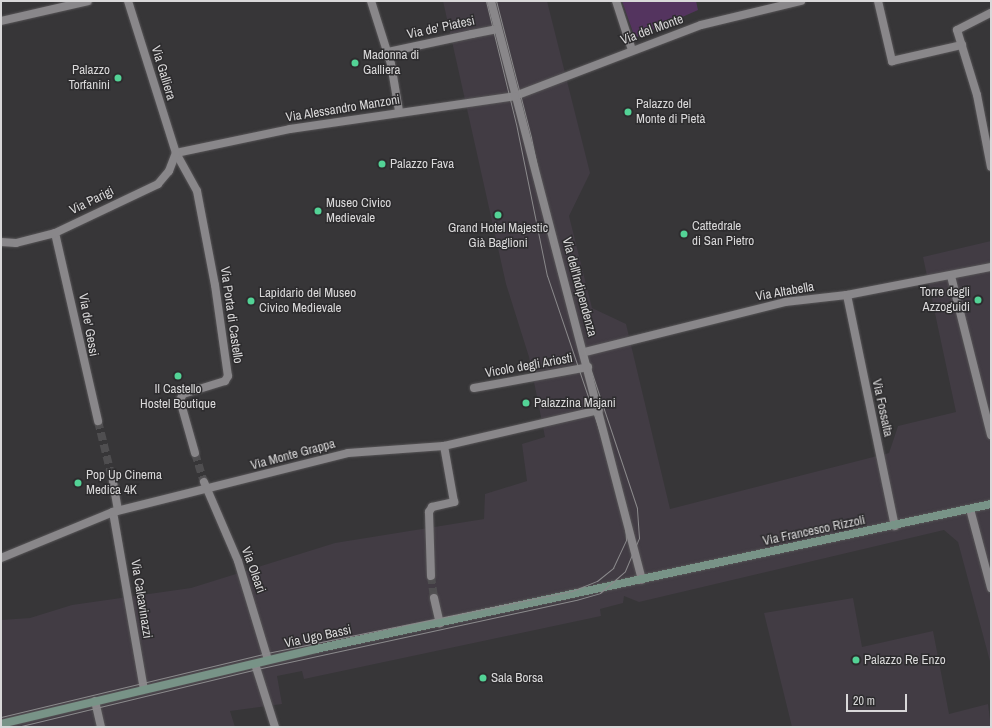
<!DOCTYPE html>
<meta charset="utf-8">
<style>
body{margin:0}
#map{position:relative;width:992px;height:728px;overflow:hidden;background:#373638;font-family:"Archivo Narrow",sans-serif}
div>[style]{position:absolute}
.built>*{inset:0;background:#423c44}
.green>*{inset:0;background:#54345f}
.street-tunnel>*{height:8px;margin-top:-4px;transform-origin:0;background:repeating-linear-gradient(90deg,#4f4e50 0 8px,transparent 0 12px)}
.roads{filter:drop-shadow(0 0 1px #575557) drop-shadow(0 0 1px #575557)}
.lane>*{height:8px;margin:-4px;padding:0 4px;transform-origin:4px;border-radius:4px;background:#89878a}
.street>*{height:8px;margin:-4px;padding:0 4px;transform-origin:4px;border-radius:4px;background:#89878a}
.secondary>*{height:8px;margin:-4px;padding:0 4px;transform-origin:4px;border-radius:4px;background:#789387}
.tram>*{height:1px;margin:-0.5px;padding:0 0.5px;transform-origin:0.5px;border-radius:0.5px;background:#8b8a8c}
.dots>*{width:11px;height:11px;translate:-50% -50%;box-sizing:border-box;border:2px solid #2d2c2e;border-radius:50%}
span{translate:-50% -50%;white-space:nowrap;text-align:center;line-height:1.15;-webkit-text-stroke:3px #2d2c2e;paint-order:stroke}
.street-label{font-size:13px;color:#d9d8d9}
.poi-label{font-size:13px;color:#d9d8d9}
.left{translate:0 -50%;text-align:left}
.right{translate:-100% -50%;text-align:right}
.frame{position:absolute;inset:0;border:2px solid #d9d8d9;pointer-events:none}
.scale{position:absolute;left:846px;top:694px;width:61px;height:18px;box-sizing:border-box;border:2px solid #d9d8d9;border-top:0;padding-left:5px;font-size:12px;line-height:14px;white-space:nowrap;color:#d9d8d9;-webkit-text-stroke:3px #2d2c2e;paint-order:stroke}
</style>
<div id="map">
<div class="built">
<i style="clip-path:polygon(443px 1px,547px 1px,590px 173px,569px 216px,592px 308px,626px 324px,670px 509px,889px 453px,898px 426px,956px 412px,923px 257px,991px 241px,991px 665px,958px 542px,944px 530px,639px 602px,624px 596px,623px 603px,600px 609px,601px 616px,304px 679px,302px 671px,277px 676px,282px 704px,230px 711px,235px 727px,1px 727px,1px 620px,30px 618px,72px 605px,191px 588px,335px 543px,484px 519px,485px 494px,527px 481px,522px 444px,545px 437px,529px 357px,506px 284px)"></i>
<i style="clip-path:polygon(853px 598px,862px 647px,933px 631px,949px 714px,988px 704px,991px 727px,792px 727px,764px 613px)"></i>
</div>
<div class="green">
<i style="clip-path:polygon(622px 1px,696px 1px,698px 10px,635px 38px)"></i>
</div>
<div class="street-tunnel">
<i style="left:98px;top:421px;width:63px;rotate:76.2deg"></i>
<i style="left:195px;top:453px;width:30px;rotate:73deg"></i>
<i style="left:431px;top:576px;width:22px;rotate:82deg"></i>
</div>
<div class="roads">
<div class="lane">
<i style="left:371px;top:1px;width:66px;rotate:72.4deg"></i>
<i style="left:391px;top:64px;width:48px;rotate:80.3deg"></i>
<i style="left:616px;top:1px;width:52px;rotate:71.9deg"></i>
<i style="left:878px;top:1px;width:62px;rotate:76.9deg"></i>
<i style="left:892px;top:61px;width:72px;rotate:-12.9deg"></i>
<i style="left:1px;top:21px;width:89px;rotate:-12.9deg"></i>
<i style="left:388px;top:52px;width:86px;rotate:-12.1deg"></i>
<i style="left:977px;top:95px;width:68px;rotate:-107.1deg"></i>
<i style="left:957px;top:30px;width:38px;rotate:-27deg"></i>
<i style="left:515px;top:96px;width:199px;rotate:-20.9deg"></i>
<i style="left:701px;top:25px;width:103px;rotate:-13.5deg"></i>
<i style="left:474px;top:388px;width:116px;rotate:-10.4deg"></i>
</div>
<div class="street">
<i style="left:128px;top:1px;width:159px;rotate:72.5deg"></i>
<i style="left:176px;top:153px;width:43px;rotate:61.1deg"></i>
<i style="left:197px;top:191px;width:96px;rotate:79.2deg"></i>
<i style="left:215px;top:285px;width:92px;rotate:81.9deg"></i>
<i style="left:228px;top:376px;width:6px;rotate:121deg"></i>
<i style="left:225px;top:381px;width:44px;rotate:162.8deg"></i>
<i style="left:183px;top:394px;width:7px;rotate:117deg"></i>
<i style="left:180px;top:400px;width:55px;rotate:74.2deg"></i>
<i style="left:491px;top:1px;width:598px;rotate:75.38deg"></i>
<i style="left:472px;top:34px;width:26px;rotate:-11deg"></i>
<i style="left:977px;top:95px;width:73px;rotate:79deg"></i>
<i style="left:176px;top:153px;width:116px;rotate:-11.9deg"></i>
<i style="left:290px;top:129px;width:227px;rotate:-8.3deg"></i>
<i style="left:55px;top:233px;width:193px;rotate:77.1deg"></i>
<i style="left:1px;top:242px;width:15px;rotate:4deg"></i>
<i style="left:16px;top:243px;width:40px;rotate:-14.4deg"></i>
<i style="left:55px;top:233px;width:114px;rotate:-25.4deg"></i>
<i style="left:158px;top:184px;width:17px;rotate:-50deg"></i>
<i style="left:169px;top:171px;width:19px;rotate:-69deg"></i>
<i style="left:951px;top:276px;width:164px;rotate:75.9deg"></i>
<i style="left:847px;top:295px;width:236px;rotate:78.3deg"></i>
<i style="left:585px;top:352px;width:206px;rotate:-14deg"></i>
<i style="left:785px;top:302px;width:62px;rotate:-6.4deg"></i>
<i style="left:847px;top:295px;width:147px;rotate:-11deg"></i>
<i style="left:113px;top:482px;width:29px;rotate:80deg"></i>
<i style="left:204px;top:482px;width:86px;rotate:66.7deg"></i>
<i style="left:238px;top:561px;width:103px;rotate:73.1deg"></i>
<i style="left:970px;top:509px;width:82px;rotate:75.1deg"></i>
<i style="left:113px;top:512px;width:180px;rotate:80.1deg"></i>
<i style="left:1px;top:558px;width:121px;rotate:-22.3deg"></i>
<i style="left:113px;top:512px;width:242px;rotate:-14.1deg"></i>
<i style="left:348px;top:453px;width:96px;rotate:-4.2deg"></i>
<i style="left:444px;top:446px;width:159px;rotate:-13.1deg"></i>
<i style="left:431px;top:576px;width:64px;rotate:-91.8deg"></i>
<i style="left:429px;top:512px;width:6px;rotate:-59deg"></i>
<i style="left:432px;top:507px;width:23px;rotate:-13deg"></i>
<i style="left:454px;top:502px;width:57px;rotate:-100.1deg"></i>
<i style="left:434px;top:598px;width:26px;rotate:77deg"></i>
<i style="left:255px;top:664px;width:66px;rotate:72.4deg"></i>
<i style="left:95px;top:701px;width:27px;rotate:77deg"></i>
</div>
<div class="secondary">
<i style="left:1px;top:724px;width:324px;rotate:-13.4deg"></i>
<i style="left:316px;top:649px;width:690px;rotate:-12.12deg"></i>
</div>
</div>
<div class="tram">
<i style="left:1px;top:717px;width:274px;rotate:-13.5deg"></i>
<i style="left:267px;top:653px;width:311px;rotate:-11.5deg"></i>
<i style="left:572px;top:591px;width:27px;rotate:-22deg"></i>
<i style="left:597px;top:581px;width:21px;rotate:-39deg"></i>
<i style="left:613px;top:568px;width:31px;rotate:-65deg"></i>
<i style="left:626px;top:540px;width:37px;rotate:-93deg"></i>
<i style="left:624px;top:503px;width:240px;rotate:-108.7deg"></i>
<i style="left:547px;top:276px;width:155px;rotate:-101.5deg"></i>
<i style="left:516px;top:124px;width:127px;rotate:-103.7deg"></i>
<i style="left:17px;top:727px;width:247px;rotate:-13.6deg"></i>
<i style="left:257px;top:669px;width:326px;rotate:-12.2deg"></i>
<i style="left:576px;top:600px;width:25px;rotate:-16deg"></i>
<i style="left:600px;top:593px;width:33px;rotate:-41deg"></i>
<i style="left:625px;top:571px;width:36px;rotate:-67deg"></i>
<i style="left:639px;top:538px;width:30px;rotate:-94deg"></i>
<i style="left:637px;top:508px;width:246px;rotate:-108.5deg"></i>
<i style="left:559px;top:275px;width:141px;rotate:-101.5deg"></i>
<i style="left:531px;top:137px;width:140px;rotate:-104.4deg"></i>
</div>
<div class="dots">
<i style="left:355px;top:63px;background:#53d396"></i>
<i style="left:118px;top:78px;background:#53d396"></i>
<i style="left:628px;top:112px;background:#53d396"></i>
<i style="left:382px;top:164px;background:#53d396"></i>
<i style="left:318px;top:211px;background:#53d396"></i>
<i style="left:498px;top:215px;background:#53d396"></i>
<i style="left:684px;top:234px;background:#53d396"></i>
<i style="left:978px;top:300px;background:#53d396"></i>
<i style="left:251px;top:301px;background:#53d396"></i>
<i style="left:178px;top:376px;background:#53d396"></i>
<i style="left:526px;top:403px;background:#53d396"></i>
<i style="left:78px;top:483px;background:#53d396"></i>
<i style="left:856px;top:660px;background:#53d396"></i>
<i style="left:483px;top:678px;background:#53d396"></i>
</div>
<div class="street-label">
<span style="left:441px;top:28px;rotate:-12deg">Via de' Piatesi</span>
<span style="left:652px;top:30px;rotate:-20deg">Via del Monte</span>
<span style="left:163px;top:73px;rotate:73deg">Via Galliera</span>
<span style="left:343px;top:109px;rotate:-9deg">Via Alessandro Manzoni</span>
<span style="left:92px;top:201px;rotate:-26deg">Via Parigi</span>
<span style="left:579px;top:287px;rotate:75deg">Via dell'Indipendenza</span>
<span style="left:785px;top:292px;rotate:-10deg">Via Altabella</span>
<span style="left:231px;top:315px;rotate:82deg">Via Porta di Castello</span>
<span style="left:88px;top:325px;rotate:80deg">Via de' Gessi</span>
<span style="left:529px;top:366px;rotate:-10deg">Vicolo degli Ariosti</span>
<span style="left:882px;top:408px;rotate:78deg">Via Fossalta</span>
<span style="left:293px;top:455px;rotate:-15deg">Via Monte Grappa</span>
<span style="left:814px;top:531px;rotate:-12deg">Via Francesco Rizzoli</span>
<span style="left:253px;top:570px;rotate:70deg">Via Oleari</span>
<span style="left:141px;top:599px;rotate:81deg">Via Calcavinazzi</span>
<span style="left:318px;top:637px;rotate:-12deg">Via Ugo Bassi</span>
</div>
<div class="poi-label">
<span class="left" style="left:363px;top:63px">Madonna di<br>Galliera</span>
<span class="right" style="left:110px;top:78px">Palazzo<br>Torfanini</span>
<span class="left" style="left:636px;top:112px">Palazzo del<br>Monte di Pietà</span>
<span class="left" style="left:390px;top:164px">Palazzo Fava</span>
<span class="left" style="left:326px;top:211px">Museo Civico<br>Medievale</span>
<span class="left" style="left:692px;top:234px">Cattedrale<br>di San Pietro</span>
<span style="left:498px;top:236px">Grand Hotel Majestic<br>Già Baglioni</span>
<span class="right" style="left:970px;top:300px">Torre degli<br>Azzoguidi</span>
<span class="left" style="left:259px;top:301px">Lapidario del Museo<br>Civico Medievale</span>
<span style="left:178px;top:397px">Il Castello<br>Hostel Boutique</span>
<span class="left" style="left:534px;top:403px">Palazzina Majani</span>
<span class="left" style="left:86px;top:483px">Pop Up Cinema<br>Medica 4K</span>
<span class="left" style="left:864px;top:660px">Palazzo Re Enzo</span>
<span class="left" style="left:491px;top:678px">Sala Borsa</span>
</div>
<div class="frame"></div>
<div class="scale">20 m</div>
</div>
